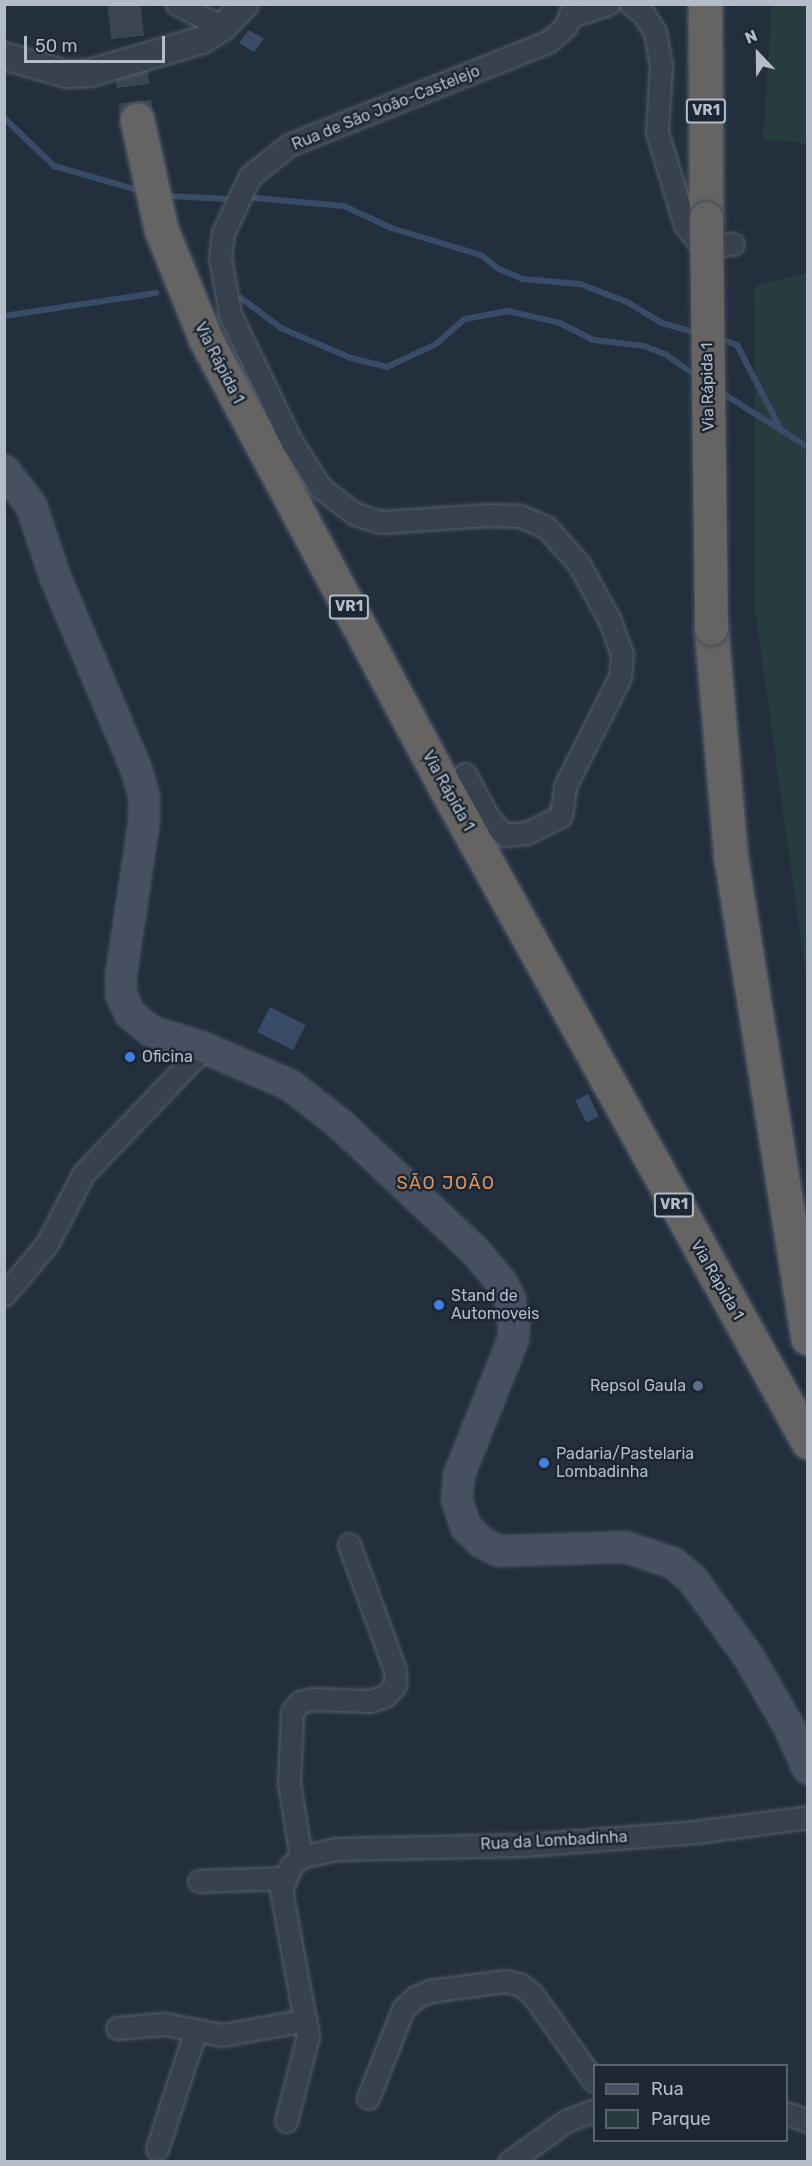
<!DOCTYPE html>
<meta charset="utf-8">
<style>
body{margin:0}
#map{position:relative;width:812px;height:2166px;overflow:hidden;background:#242f3e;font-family:Rubik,sans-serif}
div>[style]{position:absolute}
.green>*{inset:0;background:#263c3f}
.water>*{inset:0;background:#394c67;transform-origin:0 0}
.stream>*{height:6px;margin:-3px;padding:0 3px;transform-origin:3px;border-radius:3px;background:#394c67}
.trunk-tunnel>*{height:33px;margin-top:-16.5px;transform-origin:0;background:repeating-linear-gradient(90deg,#3a4453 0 33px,transparent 0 49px)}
.roads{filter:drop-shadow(0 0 2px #565f6c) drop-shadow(0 0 2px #565f6c)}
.minor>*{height:21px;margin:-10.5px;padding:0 10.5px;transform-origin:10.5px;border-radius:10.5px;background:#38414e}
.tertiary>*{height:26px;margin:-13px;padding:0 13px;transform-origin:13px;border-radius:13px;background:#38414e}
.secondary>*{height:28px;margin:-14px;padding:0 14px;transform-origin:14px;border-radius:14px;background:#465061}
.trunk>*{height:33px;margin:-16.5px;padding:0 16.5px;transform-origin:16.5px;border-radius:16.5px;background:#656462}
.bridges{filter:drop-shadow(0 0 2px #434c59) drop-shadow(0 0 2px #434c59)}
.trunk-bridge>*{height:33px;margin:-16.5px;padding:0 16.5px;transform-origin:16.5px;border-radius:16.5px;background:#656462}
.dots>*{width:16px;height:16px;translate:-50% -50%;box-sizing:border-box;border:3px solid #1d2633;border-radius:50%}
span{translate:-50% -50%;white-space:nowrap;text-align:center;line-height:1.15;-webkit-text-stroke:5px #1d2633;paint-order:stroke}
.shield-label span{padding:2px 4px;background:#1d2633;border:2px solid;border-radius:4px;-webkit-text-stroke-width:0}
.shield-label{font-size:15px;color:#b4bcc9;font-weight:700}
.street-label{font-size:16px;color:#b4bcc9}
.poi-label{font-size:16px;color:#b4bcc9}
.left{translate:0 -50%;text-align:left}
.right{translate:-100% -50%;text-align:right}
.neighbourhood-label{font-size:18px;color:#d59563;letter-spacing:1.5px}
.frame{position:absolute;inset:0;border:6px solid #b4bcc9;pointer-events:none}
.legend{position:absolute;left:593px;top:2064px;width:195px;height:78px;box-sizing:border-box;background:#1d2633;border:2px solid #59626f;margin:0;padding:8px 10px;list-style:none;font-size:18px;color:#b4bcc9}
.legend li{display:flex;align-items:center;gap:12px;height:30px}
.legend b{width:30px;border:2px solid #59626f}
.north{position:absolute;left:728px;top:24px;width:60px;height:60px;-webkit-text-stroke:4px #1d2633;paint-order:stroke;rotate:338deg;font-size:16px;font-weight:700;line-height:24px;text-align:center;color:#b4bcc9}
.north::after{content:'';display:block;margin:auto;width:21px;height:27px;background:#b4bcc9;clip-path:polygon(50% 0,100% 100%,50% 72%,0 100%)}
.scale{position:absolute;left:24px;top:36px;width:141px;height:27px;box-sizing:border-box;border:3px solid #b4bcc9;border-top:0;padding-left:8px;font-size:18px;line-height:21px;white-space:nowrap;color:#b4bcc9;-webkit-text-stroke:4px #1d2633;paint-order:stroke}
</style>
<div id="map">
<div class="green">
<i style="clip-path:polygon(772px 5px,807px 5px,807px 144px,763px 138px)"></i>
<i style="clip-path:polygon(807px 273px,808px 273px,807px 983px,755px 610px,754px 286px)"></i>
</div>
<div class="water">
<i style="clip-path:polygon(249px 30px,264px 39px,254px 52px,239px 43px)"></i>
<i style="left:270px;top:1007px;width:40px;height:28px;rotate:27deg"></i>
<i style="left:588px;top:1094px;width:25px;height:14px;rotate:64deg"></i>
</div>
<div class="stream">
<i style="left:4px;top:118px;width:69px;rotate:43.8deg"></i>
<i style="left:54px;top:166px;width:83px;rotate:16deg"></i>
<i style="left:168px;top:196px;width:60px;rotate:2.9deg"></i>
<i style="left:255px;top:198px;width:89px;rotate:5.1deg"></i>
<i style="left:344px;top:206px;width:52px;rotate:25.1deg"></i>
<i style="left:391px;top:228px;width:94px;rotate:16.7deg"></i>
<i style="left:481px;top:255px;width:23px;rotate:38deg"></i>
<i style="left:499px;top:269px;width:25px;rotate:23deg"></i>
<i style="left:522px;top:279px;width:58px;rotate:4.9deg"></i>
<i style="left:580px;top:284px;width:50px;rotate:21deg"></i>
<i style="left:627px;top:302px;width:41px;rotate:31deg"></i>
<i style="left:662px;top:323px;width:37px;rotate:16deg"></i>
<i style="left:241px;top:298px;width:50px;rotate:36.9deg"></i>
<i style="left:281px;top:328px;width:76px;rotate:23.2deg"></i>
<i style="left:351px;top:358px;width:37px;rotate:14deg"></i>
<i style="left:387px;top:367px;width:54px;rotate:-25.1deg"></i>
<i style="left:436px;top:344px;width:38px;rotate:-41deg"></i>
<i style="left:465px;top:319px;width:44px;rotate:-10.5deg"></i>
<i style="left:508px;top:311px;width:53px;rotate:13deg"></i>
<i style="left:560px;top:323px;width:37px;rotate:27deg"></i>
<i style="left:593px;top:340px;width:51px;rotate:6.7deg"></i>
<i style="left:644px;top:346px;width:22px;rotate:21deg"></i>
<i style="left:665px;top:354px;width:40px;rotate:34.9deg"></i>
<i style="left:4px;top:316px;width:154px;rotate:-8.6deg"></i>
<i style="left:716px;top:338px;width:22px;rotate:18deg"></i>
<i style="left:737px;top:345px;width:96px;rotate:62.6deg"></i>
<i style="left:719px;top:391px;width:105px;rotate:32.2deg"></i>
</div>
<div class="trunk-tunnel">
<i style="left:124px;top:4px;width:117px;rotate:83.6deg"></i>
</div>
<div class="roads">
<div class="minor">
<i style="left:177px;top:4px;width:51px;rotate:26.6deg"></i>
<i style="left:631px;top:4px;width:15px;rotate:37deg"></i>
<i style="left:643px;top:13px;width:22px;rotate:58deg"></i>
<i style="left:655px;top:32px;width:34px;rotate:80deg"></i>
<i style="left:661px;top:65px;width:67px;rotate:93.4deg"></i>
<i style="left:657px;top:132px;width:97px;rotate:73.2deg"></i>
<i style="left:685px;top:225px;width:27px;rotate:51deg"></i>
<i style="left:702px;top:246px;width:31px;rotate:-4deg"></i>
<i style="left:571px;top:16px;width:39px;rotate:-18deg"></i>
<i style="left:465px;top:774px;width:49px;rotate:61.9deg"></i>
<i style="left:488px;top:817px;width:24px;rotate:48deg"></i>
<i style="left:504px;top:835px;width:23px;rotate:-5deg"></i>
<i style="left:527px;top:833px;width:38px;rotate:-27deg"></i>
<i style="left:561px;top:816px;width:30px;rotate:-82deg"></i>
<i style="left:565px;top:786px;width:122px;rotate:-63.2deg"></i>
<i style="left:620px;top:677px;width:23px;rotate:-85deg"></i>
<i style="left:622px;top:654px;width:37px;rotate:-110deg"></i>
<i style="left:609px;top:619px;width:63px;rotate:-118.6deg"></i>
<i style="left:579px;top:564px;width:50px;rotate:-131.7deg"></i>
<i style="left:546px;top:527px;width:28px;rotate:-157deg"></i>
<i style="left:520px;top:516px;width:31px;rotate:-178deg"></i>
<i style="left:489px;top:515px;width:108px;rotate:176.3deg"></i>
<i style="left:381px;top:522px;width:27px;rotate:-163deg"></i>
<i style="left:355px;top:514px;width:44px;rotate:-142.4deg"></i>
<i style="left:320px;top:487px;width:54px;rotate:-122.2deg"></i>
<i style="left:291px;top:441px;width:141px;rotate:-115.7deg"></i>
<i style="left:230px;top:314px;width:58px;rotate:-100deg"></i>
<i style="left:220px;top:257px;width:24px;rotate:-83deg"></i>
<i style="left:223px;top:233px;width:63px;rotate:-64.7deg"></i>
<i style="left:250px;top:176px;width:50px;rotate:-38.5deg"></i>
<i style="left:289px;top:145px;width:279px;rotate:-21.7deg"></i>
<i style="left:548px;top:42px;width:24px;rotate:-42deg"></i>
<i style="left:566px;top:26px;width:23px;rotate:-72deg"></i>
<i style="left:4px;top:1295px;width:67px;rotate:-49.9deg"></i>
<i style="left:47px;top:1244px;width:79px;rotate:-62.8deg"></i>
<i style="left:83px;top:1174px;width:175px;rotate:-46.2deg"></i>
<i style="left:301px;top:1857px;width:74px;rotate:-99.3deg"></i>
<i style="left:289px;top:1784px;width:72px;rotate:-87.6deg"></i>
<i style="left:292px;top:1712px;width:13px;rotate:-51deg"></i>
<i style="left:300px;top:1702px;width:12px;rotate:-14deg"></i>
<i style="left:312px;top:1699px;width:58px;rotate:2deg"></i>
<i style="left:370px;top:1701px;width:16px;rotate:-18deg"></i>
<i style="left:385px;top:1696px;width:15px;rotate:-48deg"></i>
<i style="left:395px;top:1685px;width:15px;rotate:-90deg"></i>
<i style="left:395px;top:1670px;width:134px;rotate:-110.1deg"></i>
<i style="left:199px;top:1881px;width:86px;rotate:-2deg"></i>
<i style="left:117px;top:2028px;width:47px;rotate:-4.9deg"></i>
<i style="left:164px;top:2024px;width:59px;rotate:10.7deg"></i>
<i style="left:222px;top:2035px;width:85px;rotate:-10.1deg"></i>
<i style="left:368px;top:2098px;width:96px;rotate:-68.5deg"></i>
<i style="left:403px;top:2009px;width:18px;rotate:-43deg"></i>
<i style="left:416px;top:1997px;width:15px;rotate:-23deg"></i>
<i style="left:430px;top:1991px;width:76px;rotate:-7.6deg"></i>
<i style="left:505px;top:1981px;width:16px;rotate:14deg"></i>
<i style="left:521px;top:1985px;width:16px;rotate:40deg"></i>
<i style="left:533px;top:1995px;width:105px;rotate:54.7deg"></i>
<i style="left:786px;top:2113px;width:23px;rotate:20deg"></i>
<i style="left:286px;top:2121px;width:88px;rotate:-75.5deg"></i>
<i style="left:308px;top:2036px;width:148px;rotate:-100.5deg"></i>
<i style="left:281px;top:1890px;width:26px;rotate:-67deg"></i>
<i style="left:291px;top:1866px;width:13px;rotate:-42deg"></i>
<i style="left:301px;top:1857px;width:37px;rotate:-13deg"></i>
<i style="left:337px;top:1849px;width:187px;rotate:-1.2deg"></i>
<i style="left:524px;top:1845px;width:172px;rotate:-4.3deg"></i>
<i style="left:696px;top:1832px;width:113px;rotate:-7.6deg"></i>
<i style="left:157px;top:2149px;width:123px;rotate:-72deg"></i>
<i style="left:509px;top:2162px;width:70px;rotate:-35.7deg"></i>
<i style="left:566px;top:2121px;width:30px;rotate:-21deg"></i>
</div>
<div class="tertiary">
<i style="left:4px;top:56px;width:65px;rotate:16.2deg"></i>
<i style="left:66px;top:74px;width:24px;rotate:-2deg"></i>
<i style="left:90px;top:73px;width:117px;rotate:-16.4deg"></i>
<i style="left:202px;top:40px;width:25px;rotate:-32deg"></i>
<i style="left:223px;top:27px;width:32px;rotate:-46deg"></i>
</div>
<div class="secondary">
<i style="left:4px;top:470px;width:44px;rotate:52.4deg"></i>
<i style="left:31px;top:505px;width:78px;rotate:71.3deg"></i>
<i style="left:56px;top:579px;width:205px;rotate:67.1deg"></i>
<i style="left:136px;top:768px;width:29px;rotate:74deg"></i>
<i style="left:144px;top:796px;width:26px;rotate:90deg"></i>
<i style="left:144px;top:822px;width:156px;rotate:98.5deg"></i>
<i style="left:121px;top:976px;width:18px;rotate:90deg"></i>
<i style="left:121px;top:994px;width:22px;rotate:66deg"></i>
<i style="left:130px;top:1014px;width:27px;rotate:39deg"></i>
<i style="left:151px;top:1031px;width:56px;rotate:17.8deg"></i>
<i style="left:204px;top:1048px;width:94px;rotate:23.3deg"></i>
<i style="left:290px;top:1085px;width:65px;rotate:38.1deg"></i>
<i style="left:341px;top:1125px;width:184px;rotate:43.2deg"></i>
<i style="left:475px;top:1251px;width:42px;rotate:49.8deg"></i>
<i style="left:502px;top:1283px;width:18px;rotate:63deg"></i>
<i style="left:510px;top:1299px;width:29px;rotate:82deg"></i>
<i style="left:514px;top:1328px;width:12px;rotate:95deg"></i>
<i style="left:513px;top:1340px;width:145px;rotate:111.8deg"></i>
<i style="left:459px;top:1475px;width:25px;rotate:95deg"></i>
<i style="left:457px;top:1500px;width:28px;rotate:72deg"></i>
<i style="left:466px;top:1527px;width:21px;rotate:45deg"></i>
<i style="left:481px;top:1542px;width:20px;rotate:27deg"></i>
<i style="left:499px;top:1551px;width:126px;rotate:-1.8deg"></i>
<i style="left:625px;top:1547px;width:51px;rotate:18.4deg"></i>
<i style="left:673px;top:1563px;width:26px;rotate:40deg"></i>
<i style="left:693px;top:1580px;width:94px;rotate:54.1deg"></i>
<i style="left:748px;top:1656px;width:80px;rotate:59.9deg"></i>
<i style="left:788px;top:1725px;width:48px;rotate:65.6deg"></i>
</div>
<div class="trunk">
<i style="left:705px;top:4px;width:214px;rotate:89.7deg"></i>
<i style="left:137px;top:120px;width:112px;rotate:77.6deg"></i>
<i style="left:161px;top:229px;width:120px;rotate:67.9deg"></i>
<i style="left:206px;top:340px;width:507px;rotate:61.87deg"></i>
<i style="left:445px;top:787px;width:749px;rotate:61deg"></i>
<i style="left:711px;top:628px;width:232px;rotate:85.1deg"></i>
<i style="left:731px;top:859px;width:485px;rotate:80.9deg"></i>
</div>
</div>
<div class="bridges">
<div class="trunk-bridge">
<i style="left:706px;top:218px;width:410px;rotate:89.3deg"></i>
</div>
</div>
<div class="dots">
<i style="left:130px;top:1057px;background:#3f7fe0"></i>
<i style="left:439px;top:1305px;background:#3f7fe0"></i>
<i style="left:698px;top:1386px;background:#5c6f8a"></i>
<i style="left:544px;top:1463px;background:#3f7fe0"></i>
</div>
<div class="shield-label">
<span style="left:706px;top:111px">VR1</span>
<span style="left:349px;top:607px">VR1</span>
<span style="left:674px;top:1205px">VR1</span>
</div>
<div class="street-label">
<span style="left:386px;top:108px;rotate:-22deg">Rua de São João-Castelejo</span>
<span style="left:219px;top:363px;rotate:63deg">Via Rápida 1</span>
<span style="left:708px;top:387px;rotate:-91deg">Via Rápida 1</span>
<span style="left:448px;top:791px;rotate:61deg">Via Rápida 1</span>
<span style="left:717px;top:1280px;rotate:60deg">Via Rápida 1</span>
<span style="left:554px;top:1841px;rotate:-3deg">Rua da Lombadinha</span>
</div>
<div class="poi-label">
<span class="left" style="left:142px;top:1057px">Oficina</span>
<span class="left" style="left:451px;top:1305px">Stand de<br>Automoveis</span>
<span class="right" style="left:686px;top:1386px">Repsol Gaula</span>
<span class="left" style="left:556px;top:1463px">Padaria/Pastelaria<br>Lombadinha</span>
</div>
<div class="neighbourhood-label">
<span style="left:446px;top:1183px">SÃO JOÃO</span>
</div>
<div class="frame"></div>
<ul class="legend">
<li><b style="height:8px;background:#465061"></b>Rua</li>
<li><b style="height:16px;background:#263c3f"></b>Parque</li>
</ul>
<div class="north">N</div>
<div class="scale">50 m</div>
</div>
